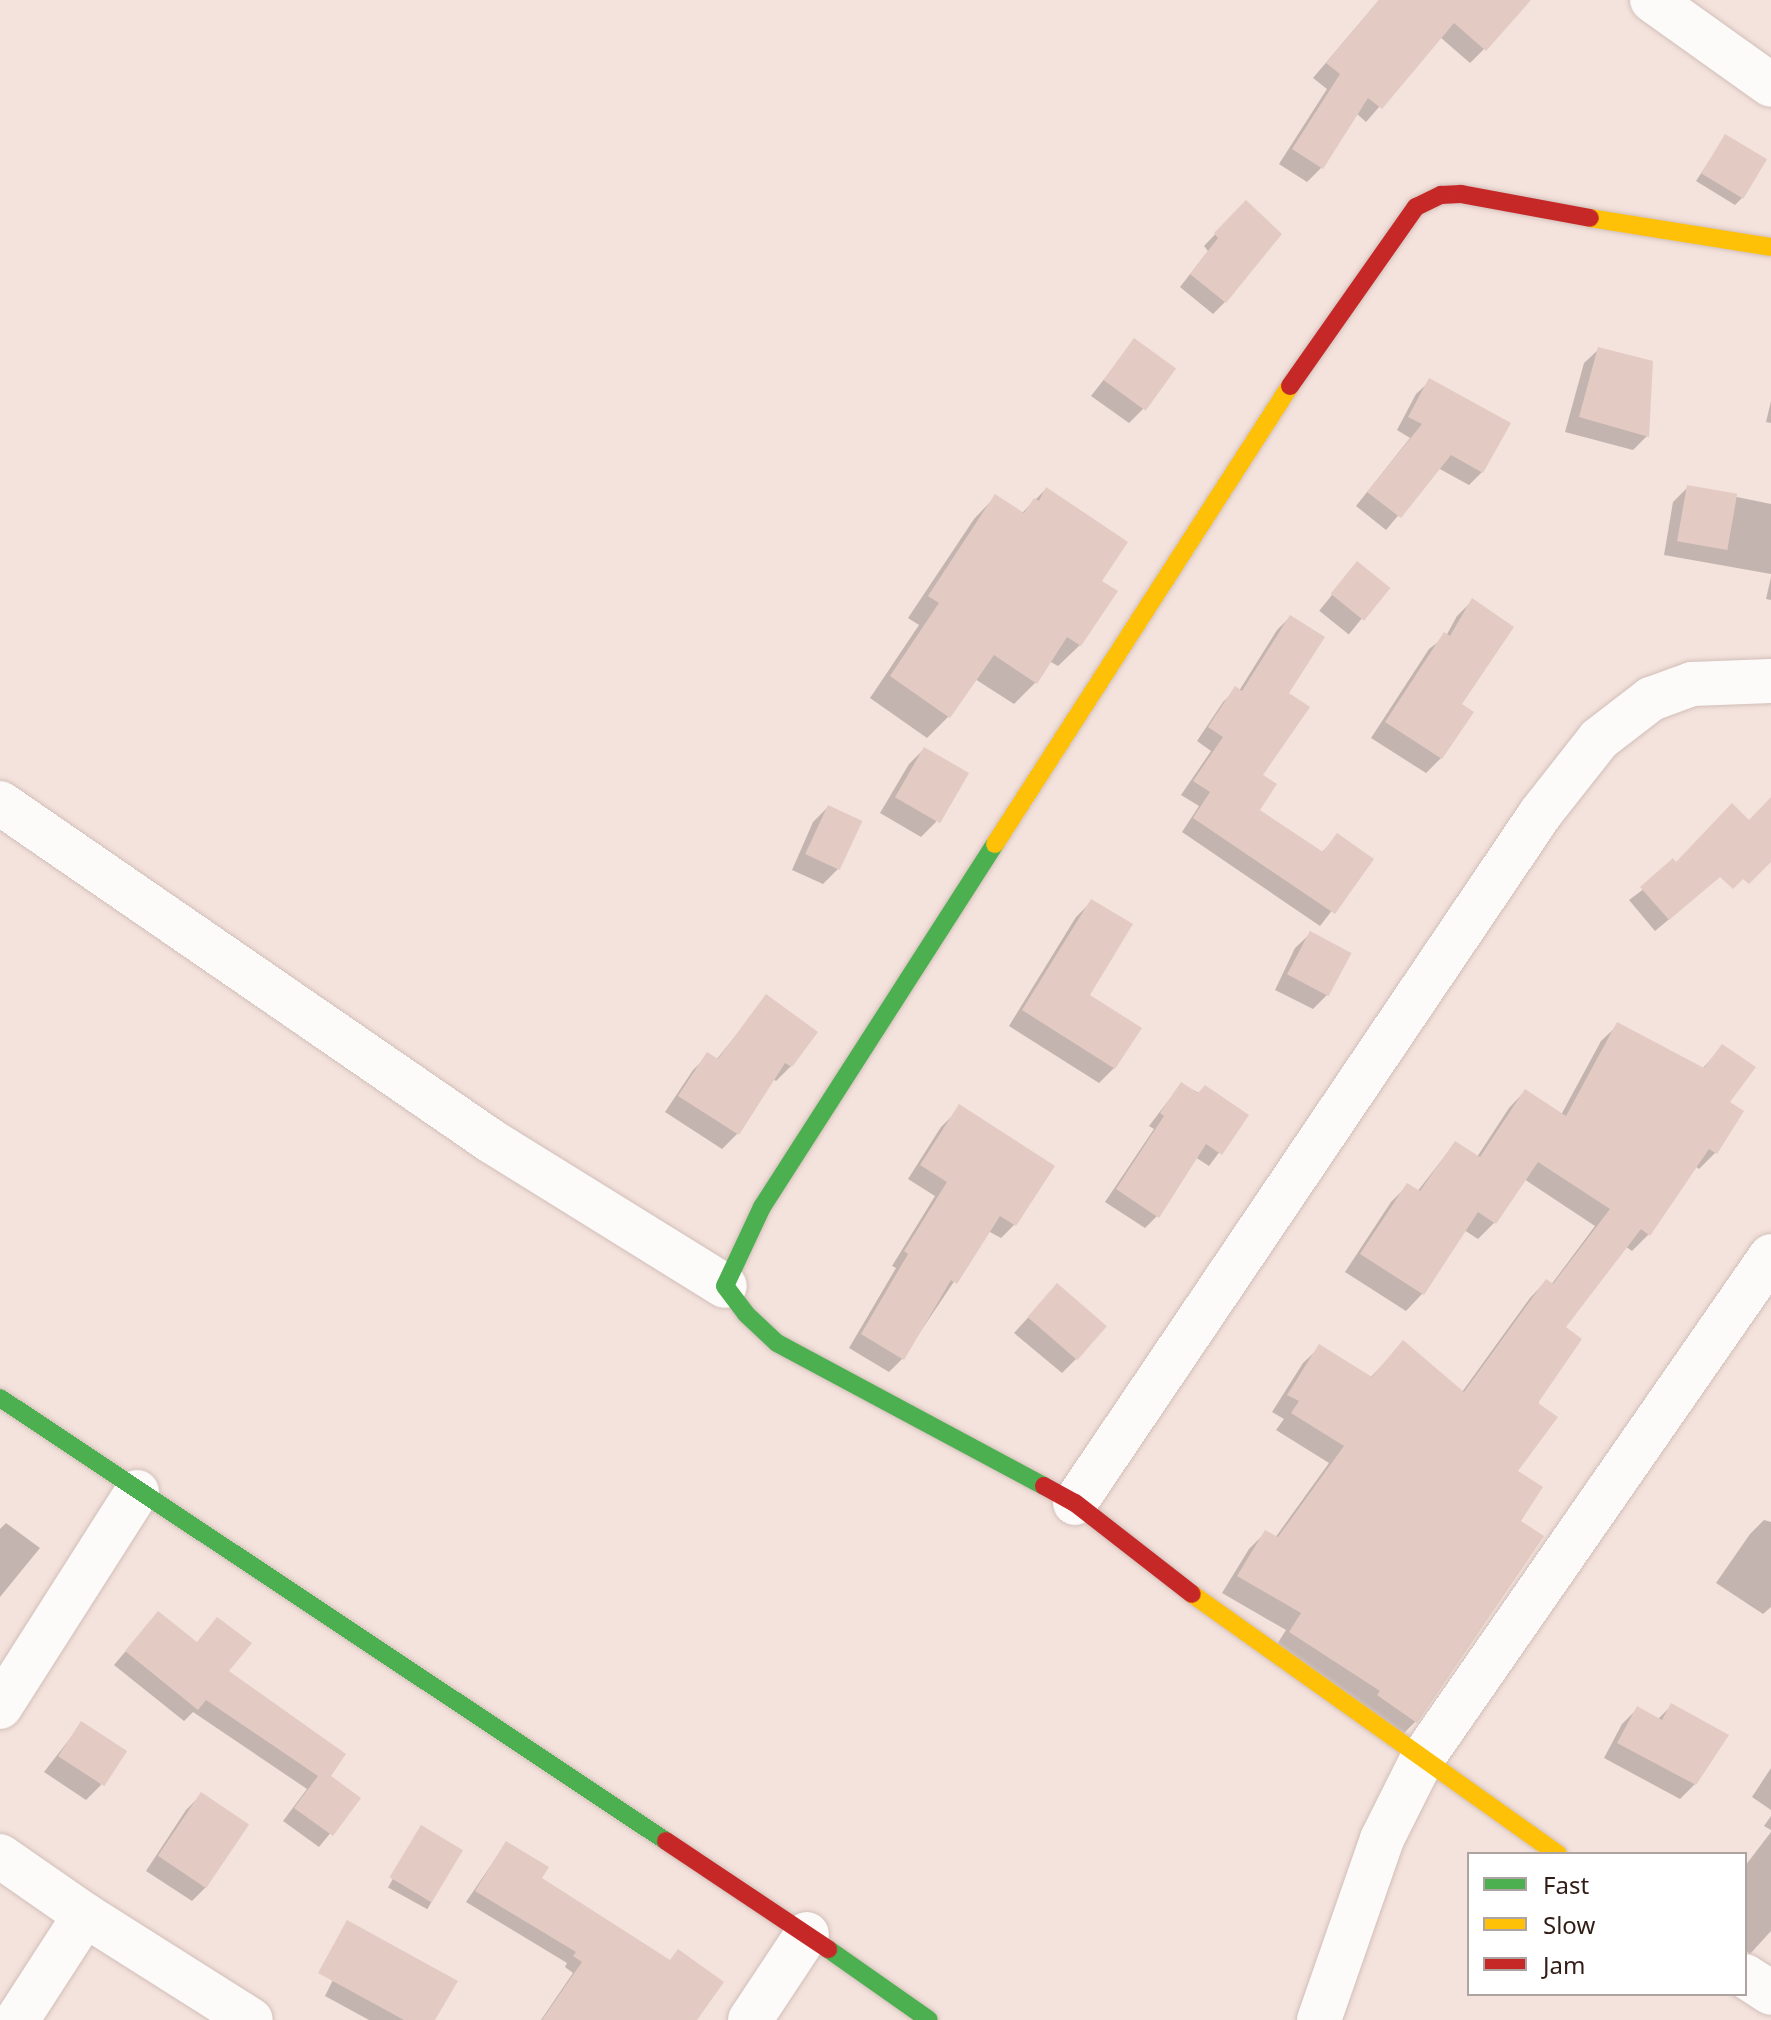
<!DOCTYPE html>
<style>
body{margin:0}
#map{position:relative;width:1771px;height:2020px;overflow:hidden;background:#f4e2dc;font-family:"Noto Sans",sans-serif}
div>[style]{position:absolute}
.shadow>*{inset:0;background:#0003;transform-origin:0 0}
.building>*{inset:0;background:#e3cbc3;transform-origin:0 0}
.roads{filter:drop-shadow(0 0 2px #d1bfb9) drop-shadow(0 0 2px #d1bfb9)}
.street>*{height:44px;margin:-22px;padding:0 22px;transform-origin:22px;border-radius:22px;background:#fdfbfa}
.fast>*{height:18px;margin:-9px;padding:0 9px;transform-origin:9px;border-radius:9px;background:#4caf50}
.slow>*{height:18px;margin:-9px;padding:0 9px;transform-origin:9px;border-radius:9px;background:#ffc107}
.jam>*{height:18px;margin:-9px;padding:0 9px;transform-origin:9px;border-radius:9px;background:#c62828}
span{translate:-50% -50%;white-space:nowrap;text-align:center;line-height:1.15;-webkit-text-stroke:6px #fff;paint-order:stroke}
.legend{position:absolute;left:1467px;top:1852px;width:280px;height:144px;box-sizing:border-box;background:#fff;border:2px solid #ada4a2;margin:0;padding:10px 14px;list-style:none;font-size:24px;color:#311c16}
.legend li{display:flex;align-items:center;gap:16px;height:40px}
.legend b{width:40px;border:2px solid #ada4a2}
</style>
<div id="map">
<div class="shadow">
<i style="clip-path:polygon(1379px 0,1510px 0,1484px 49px,1470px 63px,1440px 37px,1366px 122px,1356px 113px,1321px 168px,1307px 182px,1279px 164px,1327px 89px,1313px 78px)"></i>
<i style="clip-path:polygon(1725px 137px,1742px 198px,1735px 205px,1696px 181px)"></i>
<i style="clip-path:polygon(1246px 202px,1225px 302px,1213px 314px,1180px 287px,1208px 251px,1204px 246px)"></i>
<i style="clip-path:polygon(1134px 341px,1144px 408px,1129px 423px,1091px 396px)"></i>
<i style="clip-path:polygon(1599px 349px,1647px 436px,1633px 450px,1565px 432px,1584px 363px)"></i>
<i style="clip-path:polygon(1430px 381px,1482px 472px,1469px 485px,1438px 468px,1386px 530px,1356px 506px,1410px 438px,1397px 430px,1416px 394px)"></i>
<i style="clip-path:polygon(1771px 401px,1771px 423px,1766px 422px)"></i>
<i style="clip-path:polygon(1688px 487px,1771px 504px,1771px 574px,1664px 555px,1673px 502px)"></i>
<i style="clip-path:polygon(1046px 489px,1099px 581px,1080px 645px,1058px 666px,1049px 661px,1035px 683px,1014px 704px,975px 679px,949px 716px,927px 738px,870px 698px,919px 625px,908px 618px,974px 519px,995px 497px,1021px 514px)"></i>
<i style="left:1357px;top:564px;width:38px;height:60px;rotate:39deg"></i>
<i style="clip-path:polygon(1771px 577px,1771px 600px,1766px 599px)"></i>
<i style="clip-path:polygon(1472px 601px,1459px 705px,1441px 758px,1426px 773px,1371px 738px,1429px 649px,1446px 636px,1457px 616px)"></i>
<i style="clip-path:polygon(1290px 617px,1286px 693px,1261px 776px,1257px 810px,1321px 853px,1338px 836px,1371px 860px,1320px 926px,1182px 832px,1199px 806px,1181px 795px,1211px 751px,1197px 741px,1223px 702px,1236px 689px,1239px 691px,1277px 630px)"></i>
<i style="clip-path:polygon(924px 749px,936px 822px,921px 837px,880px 813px,909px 764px)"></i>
<i style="clip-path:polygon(828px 807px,838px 869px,823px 884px,792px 870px,813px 822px)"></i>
<i style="clip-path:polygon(1676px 865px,1729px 869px,1655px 931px,1629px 900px)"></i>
<i style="clip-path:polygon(1091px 902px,1087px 996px,1114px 1068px,1099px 1083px,1009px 1026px,1076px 917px)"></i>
<i style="clip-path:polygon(1310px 934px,1328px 994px,1313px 1009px,1275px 990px,1295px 948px)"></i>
<i style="clip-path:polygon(767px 997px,791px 1066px,776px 1081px,773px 1079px,737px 1134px,722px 1149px,665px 1112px,693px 1070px,708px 1055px,716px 1060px)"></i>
<i style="clip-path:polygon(1618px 1025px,1702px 1069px,1723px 1046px,1727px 1102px,1715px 1153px,1699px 1169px,1695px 1166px,1649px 1234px,1632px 1251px,1625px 1246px,1563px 1327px,1516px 1472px,1415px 1722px,1399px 1738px,1274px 1649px,1286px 1630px,1222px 1593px,1249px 1549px,1266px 1532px,1275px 1538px,1329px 1463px,1276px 1430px,1284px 1419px,1272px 1412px,1303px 1363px,1320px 1347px,1370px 1378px,1403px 1343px,1462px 1392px,1530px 1298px,1546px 1281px,1551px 1285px,1595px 1226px,1524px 1179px,1494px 1223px,1478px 1239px,1464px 1230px,1422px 1294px,1406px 1311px,1345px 1272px,1391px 1202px,1407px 1186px,1417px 1192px,1455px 1143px,1477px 1157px,1509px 1108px,1525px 1091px,1561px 1115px,1601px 1041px)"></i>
<i style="clip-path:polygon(1181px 1084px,1246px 1116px,1209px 1166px,1195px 1157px,1157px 1216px,1145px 1228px,1105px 1202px,1154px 1129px,1149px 1126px)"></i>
<i style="clip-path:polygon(955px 1113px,1052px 1167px,1014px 1225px,1001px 1238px,988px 1231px,902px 1359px,889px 1372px,849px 1348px,896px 1268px,892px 1266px,935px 1196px,908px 1179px,941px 1127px)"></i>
<i style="clip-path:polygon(1057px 1286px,1077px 1358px,1062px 1373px,1014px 1333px)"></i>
<i style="clip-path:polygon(1764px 1520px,1771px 1522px,1771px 1607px,1763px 1614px,1716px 1583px,1750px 1534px)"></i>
<i style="clip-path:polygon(6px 1523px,40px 1548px,0 1597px,0 1529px)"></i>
<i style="clip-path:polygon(158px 1613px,226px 1672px,329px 1776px,359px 1798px,319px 1847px,283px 1821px,307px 1789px,193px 1712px,184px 1721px,114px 1665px)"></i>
<i style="clip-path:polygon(1671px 1706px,1695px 1784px,1680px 1799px,1604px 1758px,1622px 1724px,1637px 1709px,1657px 1720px)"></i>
<i style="clip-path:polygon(82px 1723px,101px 1785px,86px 1800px,44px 1772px)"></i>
<i style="clip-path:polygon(1771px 1768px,1771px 1810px,1752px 1797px)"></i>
<i style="clip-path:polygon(201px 1795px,207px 1886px,192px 1901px,146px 1871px,186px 1810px)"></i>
<i style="clip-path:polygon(1771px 1816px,1771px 1830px,1764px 1826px)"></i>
<i style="left:421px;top:1828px;width:45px;height:68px;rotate:29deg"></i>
<i style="clip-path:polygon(1771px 1832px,1771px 1931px,1750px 1954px,1745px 1950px,1745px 1866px)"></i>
<i style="clip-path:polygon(506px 1843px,539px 1879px,695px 2020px,541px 2020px,573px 1973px,565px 1967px,567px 1963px,466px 1902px)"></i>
<i style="clip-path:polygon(351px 1943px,433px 2020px,369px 2020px,325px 1996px)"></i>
</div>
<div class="building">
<i style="clip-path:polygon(1379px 0,1531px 0,1486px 51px,1454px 23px,1382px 109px,1368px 98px,1323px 169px,1292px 149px,1340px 74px,1326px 63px)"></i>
<i style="left:1725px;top:134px;width:49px;height:46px;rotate:31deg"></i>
<i style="clip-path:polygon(1246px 200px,1282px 234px,1226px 303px,1190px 274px,1218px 238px,1214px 233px)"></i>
<i style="left:1134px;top:338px;width:52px;height:52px;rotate:36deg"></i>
<i style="clip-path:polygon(1598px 347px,1653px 361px,1649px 437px,1579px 417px)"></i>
<i style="clip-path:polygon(1429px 378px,1511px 423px,1483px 473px,1451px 455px,1401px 518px,1367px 492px,1422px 424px,1408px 417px)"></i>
<i style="left:1687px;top:485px;width:51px;height:57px;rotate:10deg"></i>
<i style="clip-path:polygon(1046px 487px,1128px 542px,1102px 581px,1118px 591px,1081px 646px,1067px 637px,1037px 684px,994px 655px,950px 718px,890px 676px,939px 603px,928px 596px,995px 494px,1024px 513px,1034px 498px,1039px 501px)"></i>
<i style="left:1357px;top:561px;width:43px;height:42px;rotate:39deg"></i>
<i style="clip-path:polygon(1472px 598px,1514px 627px,1462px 704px,1474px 712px,1442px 759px,1385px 722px,1444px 632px,1450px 636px)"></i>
<i style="clip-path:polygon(1290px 615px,1325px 637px,1289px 693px,1310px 707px,1263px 775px,1277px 784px,1260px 810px,1323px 852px,1337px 833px,1374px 859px,1335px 914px,1193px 818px,1210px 792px,1193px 781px,1223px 737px,1208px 727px,1235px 686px,1242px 691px)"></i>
<i style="left:924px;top:747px;width:52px;height:58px;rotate:30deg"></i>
<i style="clip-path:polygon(1771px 797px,1771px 862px,1749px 884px,1743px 879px,1733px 889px,1720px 877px,1669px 920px,1640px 887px,1673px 858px,1676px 862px,1732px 803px,1749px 820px)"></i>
<i style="left:828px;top:805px;width:38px;height:54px;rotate:25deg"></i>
<i style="clip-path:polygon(1091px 899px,1133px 924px,1090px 995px,1142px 1028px,1115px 1069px,1022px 1010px)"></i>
<i style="left:1310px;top:931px;width:47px;height:49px;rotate:28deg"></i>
<i style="clip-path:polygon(766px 994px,818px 1032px,792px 1067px,785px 1063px,739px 1135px,678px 1096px,707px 1052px,718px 1059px)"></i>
<i style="clip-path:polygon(1617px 1022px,1704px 1068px,1722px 1044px,1756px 1067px,1730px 1102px,1744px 1111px,1717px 1154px,1709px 1149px,1650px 1236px,1641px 1229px,1566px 1327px,1582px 1339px,1538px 1403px,1558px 1417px,1518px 1471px,1543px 1487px,1521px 1521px,1544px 1536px,1417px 1723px,1377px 1695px,1380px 1691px,1289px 1632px,1301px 1613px,1237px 1576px,1265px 1530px,1278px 1537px,1344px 1446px,1291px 1413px,1299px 1401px,1287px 1395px,1319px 1344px,1372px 1377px,1403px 1340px,1464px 1392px,1546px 1279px,1553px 1284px,1610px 1209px,1538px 1162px,1496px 1224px,1478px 1212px,1424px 1295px,1360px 1254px,1407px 1183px,1420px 1191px,1455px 1141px,1480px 1157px,1525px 1089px,1566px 1116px)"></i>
<i style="clip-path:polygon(1181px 1082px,1198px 1093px,1205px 1085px,1249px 1115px,1222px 1155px,1206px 1144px,1159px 1218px,1116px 1189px,1164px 1116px,1160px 1113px)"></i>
<i style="clip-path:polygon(959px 1104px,1055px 1166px,1016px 1226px,1000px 1216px,957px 1284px,951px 1280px,904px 1360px,861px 1334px,908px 1254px,904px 1251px,947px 1182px,920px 1165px)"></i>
<i style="left:1057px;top:1283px;width:66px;height:45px;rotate:41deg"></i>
<i style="clip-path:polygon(158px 1611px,197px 1642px,217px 1617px,252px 1643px,229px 1671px,346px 1754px,331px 1776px,361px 1798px,333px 1836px,294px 1808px,318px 1776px,206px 1700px,198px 1710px,125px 1651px)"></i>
<i style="clip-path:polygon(1671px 1703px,1729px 1735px,1696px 1785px,1617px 1743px,1637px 1706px,1662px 1720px)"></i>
<i style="left:81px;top:1721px;width:55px;height:42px;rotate:33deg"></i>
<i style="left:201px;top:1792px;width:58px;height:77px;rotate:34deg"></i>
<i style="left:421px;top:1825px;width:49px;height:61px;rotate:31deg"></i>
<i style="clip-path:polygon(506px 1841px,549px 1867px,542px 1878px,670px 1960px,678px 1949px,724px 1982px,697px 2020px,542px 2020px,582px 1962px,573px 1956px,576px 1952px,475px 1891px)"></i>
<i style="clip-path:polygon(347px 1920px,458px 1981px,435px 2020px,404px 2020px,318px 1973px)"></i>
</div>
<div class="roads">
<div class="street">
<i style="left:1652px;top:0;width:146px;rotate:35.5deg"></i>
<i style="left:0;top:803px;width:596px;rotate:34.54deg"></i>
<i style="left:491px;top:1141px;width:275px;rotate:31.8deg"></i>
<i style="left:1075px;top:1503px;width:831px;rotate:-55.98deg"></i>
<i style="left:1540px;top:814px;width:95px;rotate:-51.8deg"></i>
<i style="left:1599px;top:739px;width:66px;rotate:-37.6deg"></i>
<i style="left:1651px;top:699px;width:44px;rotate:-20.1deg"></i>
<i style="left:1692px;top:684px;width:79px;rotate:-2.2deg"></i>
<i style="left:0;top:1707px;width:255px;rotate:-57.5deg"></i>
<i style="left:0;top:1856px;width:103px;rotate:34.8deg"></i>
<i style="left:85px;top:1915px;width:196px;rotate:32.3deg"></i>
<i style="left:1745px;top:1976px;width:31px;rotate:33deg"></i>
<i style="left:17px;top:2020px;width:125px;rotate:-57.1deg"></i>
<i style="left:750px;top:2020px;width:103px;rotate:-56.5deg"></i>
<i style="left:1319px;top:2020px;width:192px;rotate:-70.8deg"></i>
<i style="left:1382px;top:1839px;width:89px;rotate:-63.4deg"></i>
<i style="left:1422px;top:1759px;width:612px;rotate:-55.25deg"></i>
</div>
<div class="fast">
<i style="left:995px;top:844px;width:431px;rotate:122.7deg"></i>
<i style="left:762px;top:1207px;width:87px;rotate:115.1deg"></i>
<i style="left:725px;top:1286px;width:35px;rotate:53deg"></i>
<i style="left:746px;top:1314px;width:42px;rotate:43.1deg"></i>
<i style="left:777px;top:1343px;width:303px;rotate:28.2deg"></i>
<i style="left:0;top:1398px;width:800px;rotate:33.63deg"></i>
<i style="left:828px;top:1949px;width:123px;rotate:35.1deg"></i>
</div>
<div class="slow">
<i style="left:1590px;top:218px;width:183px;rotate:9.1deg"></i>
<i style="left:995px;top:844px;width:545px;rotate:-57.21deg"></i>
<i style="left:1192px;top:1594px;width:449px;rotate:35.4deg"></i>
</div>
<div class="jam">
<i style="left:1290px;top:386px;width:219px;rotate:-54.9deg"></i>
<i style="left:1416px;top:207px;width:28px;rotate:-26deg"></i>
<i style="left:1441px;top:195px;width:20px;rotate:-3deg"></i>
<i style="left:1461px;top:194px;width:131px;rotate:10.5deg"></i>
<i style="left:1044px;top:1486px;width:35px;rotate:29deg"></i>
<i style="left:1075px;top:1503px;width:148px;rotate:37.9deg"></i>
<i style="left:666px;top:1841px;width:195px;rotate:33.7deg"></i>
</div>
</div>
<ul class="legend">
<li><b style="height:10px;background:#4caf50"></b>Fast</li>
<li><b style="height:10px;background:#ffc107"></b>Slow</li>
<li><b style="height:10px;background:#c62828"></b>Jam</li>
</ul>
</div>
